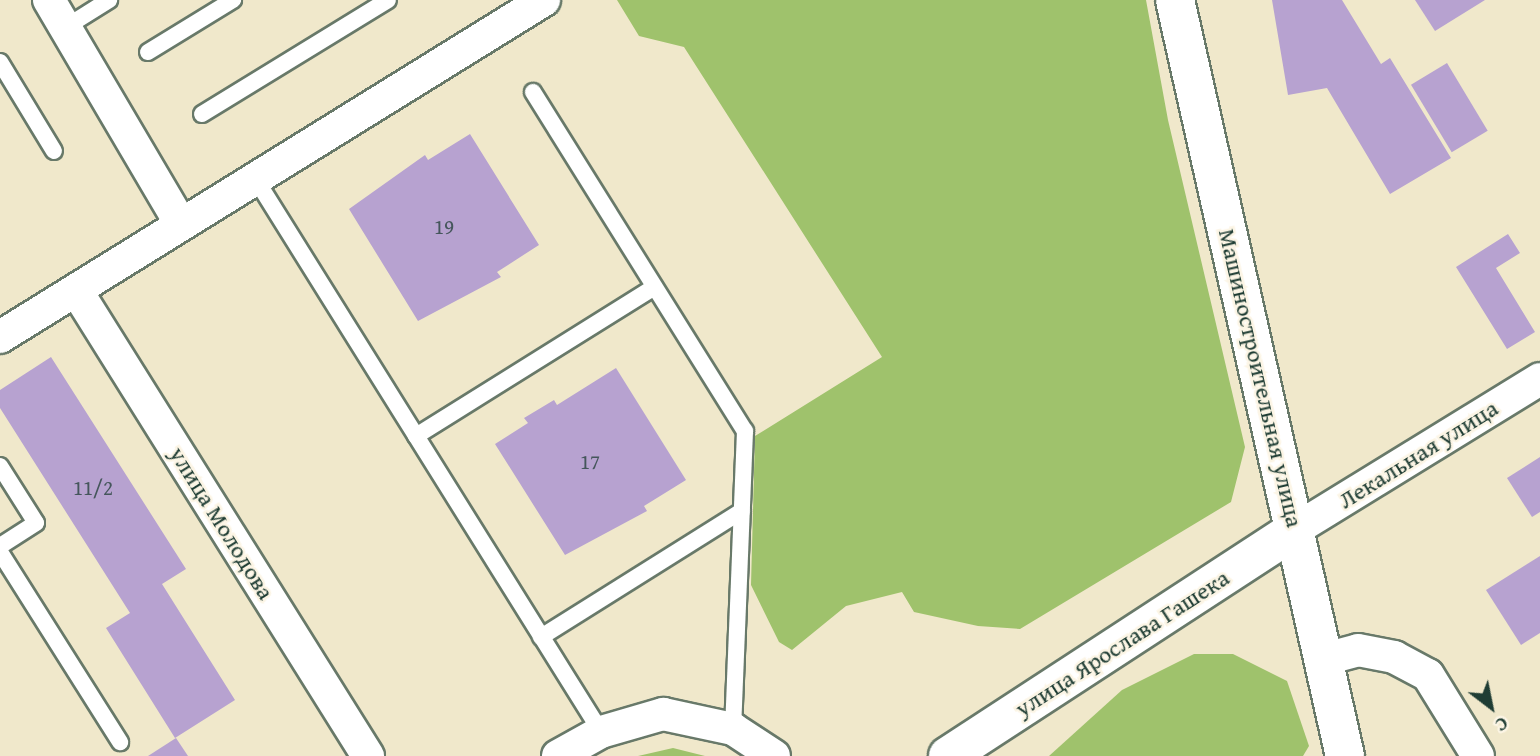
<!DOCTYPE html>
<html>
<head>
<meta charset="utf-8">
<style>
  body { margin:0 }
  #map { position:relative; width:1540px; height:756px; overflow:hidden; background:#f0e8cb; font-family:"Gentium Book Plus",serif }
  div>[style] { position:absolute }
  .green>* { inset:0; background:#9fc26c }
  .building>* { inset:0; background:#b7a2d0; transform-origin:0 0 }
  .roads { filter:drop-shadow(2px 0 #687969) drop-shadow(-2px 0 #687969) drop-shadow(0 2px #687969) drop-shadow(0 -2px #687969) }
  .service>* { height:16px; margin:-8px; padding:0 8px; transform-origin:8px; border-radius:8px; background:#fff }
  .minor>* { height:32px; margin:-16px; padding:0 16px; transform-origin:16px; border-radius:16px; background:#fff }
  .secondary>* { height:38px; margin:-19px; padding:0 19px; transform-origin:19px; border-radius:19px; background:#fff }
  .primary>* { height:38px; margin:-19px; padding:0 19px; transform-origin:19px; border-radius:19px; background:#fff }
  span { translate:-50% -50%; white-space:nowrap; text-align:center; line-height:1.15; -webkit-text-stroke:5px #fcf5e5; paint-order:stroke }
  .number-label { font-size:21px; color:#45565b }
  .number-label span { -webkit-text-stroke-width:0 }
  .street-label { font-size:24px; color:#1f3d34 }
  .north { position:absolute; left:1456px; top:672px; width:70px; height:70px; -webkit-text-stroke:5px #fcf5e5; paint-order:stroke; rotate:148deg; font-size:19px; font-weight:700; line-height:28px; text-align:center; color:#1f3d34 }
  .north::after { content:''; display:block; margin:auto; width:24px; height:32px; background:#1f3d34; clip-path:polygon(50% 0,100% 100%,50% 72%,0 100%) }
</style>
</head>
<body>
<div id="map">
  <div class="green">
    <div style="clip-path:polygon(617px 0,1146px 0,1168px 120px,1245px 447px,1231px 502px,1020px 629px,978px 626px,914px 612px,902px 592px,846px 606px,792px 650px,779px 642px,751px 585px,755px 436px,882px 357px,684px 47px,639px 36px)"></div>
    <div style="clip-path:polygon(1194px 654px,1233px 654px,1287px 681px,1309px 746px,1303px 756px,1049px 756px,1122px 690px)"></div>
    <div style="clip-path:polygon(673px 748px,705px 756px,638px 756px)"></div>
  </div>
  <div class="building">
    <div style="clip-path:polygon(1272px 0,1342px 0,1381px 64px,1390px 58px,1451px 158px,1390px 194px,1327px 88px,1288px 95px)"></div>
    <div style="clip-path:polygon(1415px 0,1485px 0,1435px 31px)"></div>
    <div style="left:1447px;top:63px;width:79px;height:42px;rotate:59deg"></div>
    <div style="clip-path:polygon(470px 134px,539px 245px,497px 272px,501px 277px,418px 321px,349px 209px,425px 155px,428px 160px)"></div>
    <div style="clip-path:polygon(1508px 234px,1520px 253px,1496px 268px,1535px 332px,1507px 349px,1456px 267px)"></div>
    <div style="clip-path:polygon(51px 357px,186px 569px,162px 584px,235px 700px,175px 738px,106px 628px,130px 613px,0 408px,0 390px)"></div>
    <div style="clip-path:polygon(616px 368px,686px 480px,644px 506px,647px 511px,565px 555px,495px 444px,528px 423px,524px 418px,554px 400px,557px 405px)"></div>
    <div style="clip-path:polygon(1540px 457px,1540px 512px,1532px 517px,1507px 478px)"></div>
    <div style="clip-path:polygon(1540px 556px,1540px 633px,1521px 645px,1486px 590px)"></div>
    <div style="clip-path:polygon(176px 738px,188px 756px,148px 756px)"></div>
  </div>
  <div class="roads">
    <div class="service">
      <div style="left:66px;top:27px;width:51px;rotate:-32.1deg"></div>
      <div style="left:148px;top:52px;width:100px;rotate:-31.5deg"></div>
      <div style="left:0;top:62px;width:104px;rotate:58.8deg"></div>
      <div style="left:533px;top:92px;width:400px;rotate:58deg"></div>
      <div style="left:745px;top:431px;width:298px;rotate:92.3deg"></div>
      <div style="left:202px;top:114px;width:218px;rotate:-31.5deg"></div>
      <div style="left:255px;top:178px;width:653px;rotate:58.01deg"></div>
      <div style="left:416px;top:436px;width:281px;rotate:-32deg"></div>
      <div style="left:0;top:466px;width:67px;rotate:57.7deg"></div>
      <div style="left:36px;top:523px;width:43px;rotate:147.4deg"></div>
      <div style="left:0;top:552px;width:225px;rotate:57.7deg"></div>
      <div style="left:541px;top:637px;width:237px;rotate:-32.1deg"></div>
    </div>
    <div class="minor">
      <div style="left:49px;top:0;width:260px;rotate:59.5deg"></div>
      <div style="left:76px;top:290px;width:550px;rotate:57.93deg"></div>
      <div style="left:0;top:337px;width:640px;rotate:-31.78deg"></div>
      <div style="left:1296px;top:529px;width:286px;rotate:-31.6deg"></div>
      <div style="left:1325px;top:659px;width:34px;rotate:-15deg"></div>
      <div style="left:1358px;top:650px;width:37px;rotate:11deg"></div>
      <div style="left:1394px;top:657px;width:38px;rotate:28deg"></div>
      <div style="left:1428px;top:675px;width:95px;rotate:58.3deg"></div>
      <div style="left:558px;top:756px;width:49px;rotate:-29.2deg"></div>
      <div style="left:601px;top:732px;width:65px;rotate:-16.2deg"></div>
      <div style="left:663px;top:714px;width:72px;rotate:12.1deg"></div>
      <div style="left:733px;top:729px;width:49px;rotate:33.4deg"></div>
    </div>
    <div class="secondary">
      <div style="left:948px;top:756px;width:415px;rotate:-33.1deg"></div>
    </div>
    <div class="primary">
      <div style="left:1175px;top:0;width:775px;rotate:77.33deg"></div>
    </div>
  </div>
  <div class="number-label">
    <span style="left:444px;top:227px">19</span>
    <span style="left:590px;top:462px">17</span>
    <span style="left:93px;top:488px">11/2</span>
  </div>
  <div class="street-label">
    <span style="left:1261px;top:378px;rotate:77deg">Машиностроительная улица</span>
    <span style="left:1418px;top:454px;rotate:-32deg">Лекальная улица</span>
    <span style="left:222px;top:523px;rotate:58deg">улица Молодова</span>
    <span style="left:1122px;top:643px;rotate:-33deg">улица Ярослава Гашека</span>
  </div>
  <div class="north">С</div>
</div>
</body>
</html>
